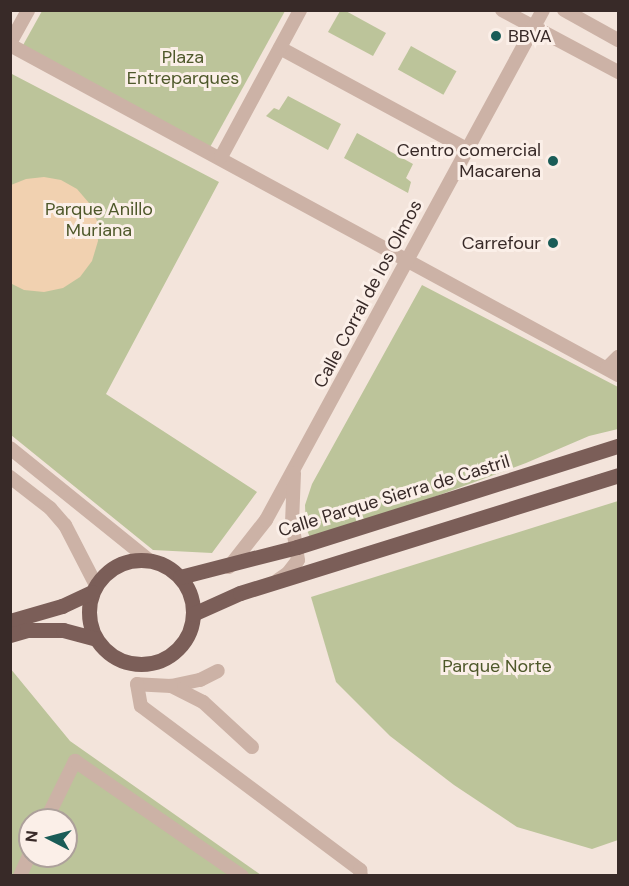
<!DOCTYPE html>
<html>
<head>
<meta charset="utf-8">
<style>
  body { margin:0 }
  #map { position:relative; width:629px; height:886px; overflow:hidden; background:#f3e4db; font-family:"DM Sans",sans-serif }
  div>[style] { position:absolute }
  .green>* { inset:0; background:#bcc49a; transform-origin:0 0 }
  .sand>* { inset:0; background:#f1d1b0 }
  .minor>* { height:14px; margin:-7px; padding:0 7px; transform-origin:7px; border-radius:7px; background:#ccb2a6 }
  .major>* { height:15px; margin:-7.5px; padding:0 7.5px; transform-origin:7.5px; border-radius:7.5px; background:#7b5e58 }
  .major>.ring { margin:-7.5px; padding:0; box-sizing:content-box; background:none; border:15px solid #7b5e58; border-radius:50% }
  .dots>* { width:16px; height:16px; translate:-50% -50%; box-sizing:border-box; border:3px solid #fbefe8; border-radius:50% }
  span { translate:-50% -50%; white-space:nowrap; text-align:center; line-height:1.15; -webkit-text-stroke:6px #fbefe8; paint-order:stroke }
  .poi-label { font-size:18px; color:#382a28 }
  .left { translate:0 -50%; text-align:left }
  .right { translate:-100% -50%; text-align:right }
  .park-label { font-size:18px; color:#4e582a }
  .street-label { font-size:18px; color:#382a28 }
  .frame { position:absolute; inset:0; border:12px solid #382a28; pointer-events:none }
  .north { position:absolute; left:18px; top:808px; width:60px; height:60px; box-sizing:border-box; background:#fbefe8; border:2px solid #ada09b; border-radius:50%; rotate:276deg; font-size:16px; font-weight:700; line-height:24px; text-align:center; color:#382a28 }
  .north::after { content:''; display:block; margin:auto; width:21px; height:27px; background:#1a5c57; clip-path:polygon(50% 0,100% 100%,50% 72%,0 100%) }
</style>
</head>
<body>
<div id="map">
  <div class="green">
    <div style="clip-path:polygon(344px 10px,386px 33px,373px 56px,328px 32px,340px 11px)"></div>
    <div style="clip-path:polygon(42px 11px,285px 11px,209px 149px,22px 47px)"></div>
    <div style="left:411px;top:46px;width:52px;height:27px;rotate:29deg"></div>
    <div style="clip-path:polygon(10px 73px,219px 182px,106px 394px,257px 492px,212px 553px,153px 550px,11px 435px)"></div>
    <div style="clip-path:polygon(288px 96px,341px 124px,328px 150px,266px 116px,274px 108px,279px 110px)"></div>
    <div style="clip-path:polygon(357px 133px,413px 164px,406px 178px,411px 182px,408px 193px,344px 158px)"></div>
    <div style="clip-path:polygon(422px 285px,618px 387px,618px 429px,589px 436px,526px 463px,312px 542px,306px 528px,305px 505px,312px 484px)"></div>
    <div style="clip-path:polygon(618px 501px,618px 840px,592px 849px,517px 827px,454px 785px,390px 736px,336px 682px,311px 597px)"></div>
    <div style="clip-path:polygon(evenodd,10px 668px,70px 741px,261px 875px,11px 875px,10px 668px,30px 820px,66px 820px,66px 856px,30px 856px,30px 820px)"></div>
  </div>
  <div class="sand">
    <div style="clip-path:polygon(44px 177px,61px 180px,77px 189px,89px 203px,97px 221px,98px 241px,92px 261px,80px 277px,63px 288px,44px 292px,24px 290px,10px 283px,11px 185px,26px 179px)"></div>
  </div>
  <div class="minor">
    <div style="left:502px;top:10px;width:132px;rotate:28.1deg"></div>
    <div style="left:564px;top:10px;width:62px;rotate:29.1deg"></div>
    <div style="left:10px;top:43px;width:38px;rotate:-61deg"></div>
    <div style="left:10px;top:45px;width:692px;rotate:28.49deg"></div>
    <div style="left:280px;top:48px;width:213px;rotate:28.4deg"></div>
    <div style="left:221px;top:157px;width:167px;rotate:-61.7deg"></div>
    <div style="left:607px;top:368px;width:16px;rotate:-45deg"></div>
    <div style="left:10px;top:448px;width:179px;rotate:38.9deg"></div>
    <div style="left:10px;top:477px;width:51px;rotate:37.8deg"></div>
    <div style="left:50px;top:508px;width:23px;rotate:49deg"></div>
    <div style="left:65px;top:525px;width:68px;rotate:62.7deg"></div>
    <div style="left:229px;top:567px;width:60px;rotate:-51.8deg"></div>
    <div style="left:266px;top:520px;width:580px;rotate:-61.49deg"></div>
    <div style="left:278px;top:580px;width:12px;rotate:-35deg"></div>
    <div style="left:288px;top:573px;width:16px;rotate:-52deg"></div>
    <div style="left:298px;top:560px;width:37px;rotate:-99deg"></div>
    <div style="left:292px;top:523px;width:50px;rotate:-87.7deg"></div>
    <div style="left:171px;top:686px;width:30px;rotate:-12deg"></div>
    <div style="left:200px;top:680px;width:20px;rotate:-27deg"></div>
    <div style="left:252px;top:747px;width:67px;rotate:-137.4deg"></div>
    <div style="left:203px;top:702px;width:36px;rotate:-153deg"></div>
    <div style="left:171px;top:686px;width:34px;rotate:-177deg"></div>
    <div style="left:137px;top:684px;width:22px;rotate:80deg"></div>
    <div style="left:141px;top:706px;width:274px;rotate:36.8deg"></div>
    <div style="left:360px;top:870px;width:6px;rotate:81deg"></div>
    <div style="left:46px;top:820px;width:66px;rotate:-63.8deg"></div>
    <div style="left:75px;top:761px;width:203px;rotate:34.6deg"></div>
    <div style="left:20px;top:876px;width:24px;rotate:-66deg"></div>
  </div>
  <div class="major">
    <div class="ring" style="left:89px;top:560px;width:89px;height:89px"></div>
    <div style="left:180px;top:577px;width:121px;rotate:-14.4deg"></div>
    <div style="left:297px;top:547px;width:337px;rotate:-17.5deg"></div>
    <div style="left:193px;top:614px;width:51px;rotate:-24.1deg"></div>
    <div style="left:240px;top:593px;width:396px;rotate:-17.3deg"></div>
    <div style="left:10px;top:621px;width:54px;rotate:-16.1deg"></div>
    <div style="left:62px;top:606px;width:33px;rotate:-25deg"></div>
    <div style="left:10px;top:635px;width:18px;rotate:-16deg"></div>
    <div style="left:27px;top:630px;width:36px"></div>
    <div style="left:63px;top:630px;width:34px;rotate:15deg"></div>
  </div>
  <div class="dots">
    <div style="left:496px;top:36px;background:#1a5c57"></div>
    <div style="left:553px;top:161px;background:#1a5c57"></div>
    <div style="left:553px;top:243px;background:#1a5c57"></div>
  </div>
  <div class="poi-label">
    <span class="left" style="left:508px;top:36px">BBVA</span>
    <span class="right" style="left:541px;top:161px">Centro comercial<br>Macarena</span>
    <span class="right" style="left:541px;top:243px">Carrefour</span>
  </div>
  <div class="park-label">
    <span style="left:183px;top:68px">Plaza<br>Entreparques</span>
    <span style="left:99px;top:220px">Parque Anillo<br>Muriana</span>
    <span style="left:497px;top:666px">Parque Norte</span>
  </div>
  <div class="street-label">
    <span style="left:368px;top:294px;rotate:-62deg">Calle Corral de los Olmos</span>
    <span style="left:394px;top:496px;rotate:-17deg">Calle Parque Sierra de Castril</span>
  </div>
  <div class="frame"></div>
  <div class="north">N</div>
</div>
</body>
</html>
